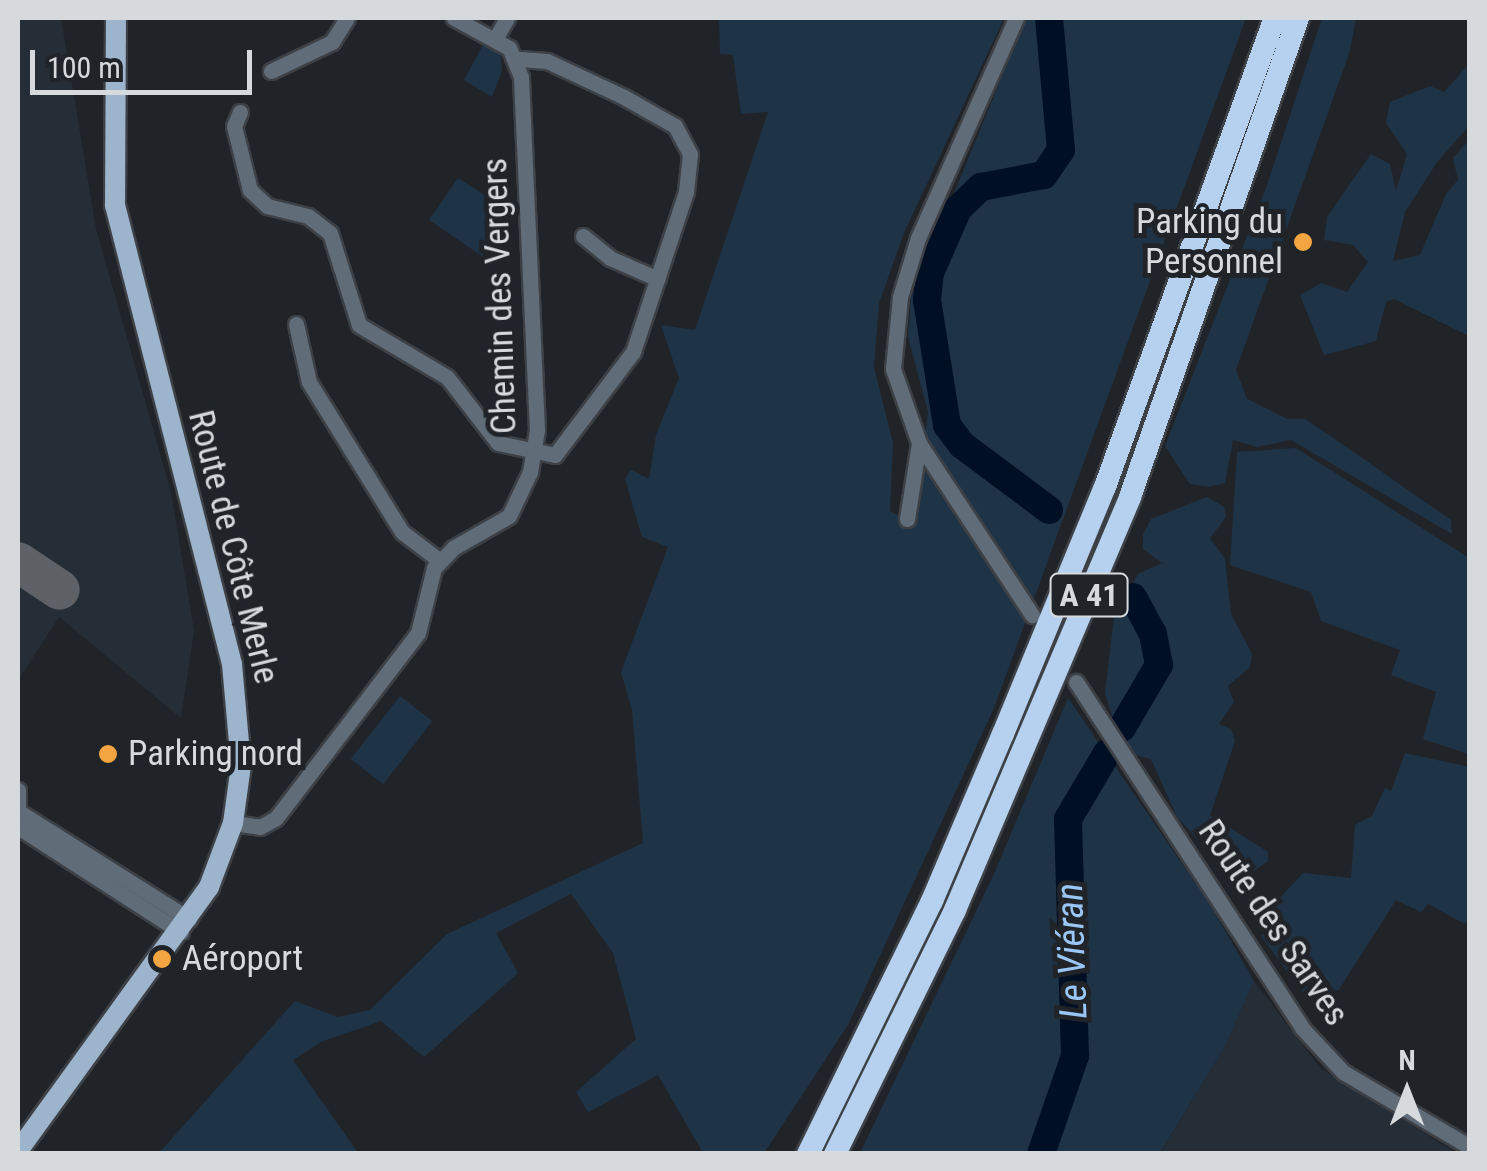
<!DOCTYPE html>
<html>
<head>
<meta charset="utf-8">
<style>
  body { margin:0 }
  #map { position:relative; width:1487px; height:1171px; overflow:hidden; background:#202429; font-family:"Roboto Condensed",sans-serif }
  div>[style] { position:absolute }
  .built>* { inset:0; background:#252e37 }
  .green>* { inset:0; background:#1f3347; transform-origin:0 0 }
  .river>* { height:28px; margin:-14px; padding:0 14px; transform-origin:14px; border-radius:14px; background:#000f24 }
  .taxiway>* { height:40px; margin:-20px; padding:0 20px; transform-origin:20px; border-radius:20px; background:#5e6266 }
  .roads { filter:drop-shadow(2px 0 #3d4146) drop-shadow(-2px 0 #3d4146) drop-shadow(0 2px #3d4146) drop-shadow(0 -2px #3d4146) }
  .minor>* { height:15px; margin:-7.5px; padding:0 7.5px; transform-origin:7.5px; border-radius:7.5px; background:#606c78 }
  .major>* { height:20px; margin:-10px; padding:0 10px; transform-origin:10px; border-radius:10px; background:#9db4cd }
  .highway>* { height:22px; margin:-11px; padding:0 11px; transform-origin:11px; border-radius:11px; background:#b5d1ef }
  .dots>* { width:28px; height:28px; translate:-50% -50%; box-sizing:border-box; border:5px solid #202429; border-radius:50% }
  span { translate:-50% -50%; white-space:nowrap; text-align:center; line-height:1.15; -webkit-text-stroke:10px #202429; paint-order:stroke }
  .shield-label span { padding:2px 8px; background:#202429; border:2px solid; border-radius:8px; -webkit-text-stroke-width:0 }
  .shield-label { font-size:32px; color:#d7dadd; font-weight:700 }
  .poi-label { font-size:35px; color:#d7dadd }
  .right { translate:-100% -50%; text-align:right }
  .left { translate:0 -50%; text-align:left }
  .street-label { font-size:35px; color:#d7dadd }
  .water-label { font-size:38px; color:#99c6f5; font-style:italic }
  .frame { position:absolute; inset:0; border:20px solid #d7dadd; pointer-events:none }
  .north { position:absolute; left:1357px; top:1041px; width:100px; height:100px; -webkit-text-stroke:8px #202429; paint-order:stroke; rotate:0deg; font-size:28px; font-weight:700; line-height:40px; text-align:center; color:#d7dadd }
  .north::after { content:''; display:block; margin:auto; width:35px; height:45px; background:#d7dadd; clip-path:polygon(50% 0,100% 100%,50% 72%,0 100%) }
  .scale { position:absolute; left:30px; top:50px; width:222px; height:45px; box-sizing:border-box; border:5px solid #d7dadd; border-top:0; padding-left:12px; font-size:30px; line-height:35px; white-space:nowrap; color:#d7dadd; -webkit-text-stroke:8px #202429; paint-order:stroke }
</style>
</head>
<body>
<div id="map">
  <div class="built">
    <div style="clip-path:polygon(18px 18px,61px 18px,96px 229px,171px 492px,194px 631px,181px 718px,59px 617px,18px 680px)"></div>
    <div style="clip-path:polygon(1254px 981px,1320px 1068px,1456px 1153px,1160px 1154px,1224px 1048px)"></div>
  </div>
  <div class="green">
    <div style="clip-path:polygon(719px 18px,1004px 18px,904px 233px,879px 303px,874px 367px,893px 443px,890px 511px,915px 525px,928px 412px,908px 336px,911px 298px,1026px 18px,1246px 18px,994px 708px,848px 1025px,764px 1153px,703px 1153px,658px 1075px,588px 1112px,576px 1092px,636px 1039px,613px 953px,571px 894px,496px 933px,518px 973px,424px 1057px,381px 1021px,321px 1042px,293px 1060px,358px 1153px,158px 1154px,295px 1001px,338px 1017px,370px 1010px,447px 934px,643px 843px,632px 710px,621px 672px,668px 547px,642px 537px,625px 479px,631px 470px,649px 479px,656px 435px,679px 378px,661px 325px,695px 330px,768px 112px,741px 114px,733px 55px,720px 54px)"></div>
    <div style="clip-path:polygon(1322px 18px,1356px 18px,1350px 51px,1236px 370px,1247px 399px,1287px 419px,1305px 419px,1332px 437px,1451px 520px,1452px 534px,1291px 440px,1257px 447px,1233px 440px,1225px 483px,1209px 487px,1190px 484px,1165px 446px,1267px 185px)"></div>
    <div style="clip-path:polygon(484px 43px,500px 53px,502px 71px,492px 97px,464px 80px)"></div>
    <div style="clip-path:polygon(1469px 64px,1469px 126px,1437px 162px,1405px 212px,1393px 261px,1420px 255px,1446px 194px,1458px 180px,1453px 158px,1469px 140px,1469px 336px,1394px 299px,1386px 302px,1376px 341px,1324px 355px,1300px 295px,1321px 283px,1347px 292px,1368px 262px,1353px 245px,1324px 240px,1327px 217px,1371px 154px,1390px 164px,1396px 191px,1407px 154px,1386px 123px,1390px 102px,1430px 86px,1444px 92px)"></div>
    <div style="clip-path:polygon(458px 178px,502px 206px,504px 242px,489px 243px,482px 256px,429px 220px)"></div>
    <div style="clip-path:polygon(1296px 448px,1469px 558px,1469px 754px,1423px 739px,1436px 692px,1391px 675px,1400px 650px,1321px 621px,1311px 592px,1230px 565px,1237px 452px)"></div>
    <div style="clip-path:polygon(1207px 497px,1224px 507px,1226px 517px,1210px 538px,1225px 559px,1231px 614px,1252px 654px,1250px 667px,1228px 686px,1234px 702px,1219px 724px,1231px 729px,1235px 741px,1210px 815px,1268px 852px,1268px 861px,1247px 876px,1219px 863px,1177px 817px,1151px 759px,1123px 752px,1105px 693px,1114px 617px,1138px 574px,1162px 563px,1143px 549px,1143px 535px,1151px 519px)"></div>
    <div style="left:400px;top:696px;width:41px;height:80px;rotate:38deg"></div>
    <div style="clip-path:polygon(1068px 698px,1209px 903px,1254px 981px,1224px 1048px,1160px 1153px,860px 1153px,994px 874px)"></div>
    <div style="clip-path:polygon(1405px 753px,1469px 767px,1469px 917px,1465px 924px,1428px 904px,1421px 912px,1396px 900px,1338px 991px,1323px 986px,1309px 1001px,1261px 936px,1276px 926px,1268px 911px,1303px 873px,1351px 878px,1355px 825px,1372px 816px,1385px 788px,1391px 791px)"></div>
  </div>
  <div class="river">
    <div style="left:1049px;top:510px;width:109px;rotate:-143.2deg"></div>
    <div style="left:962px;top:445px;width:25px;rotate:-127deg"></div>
    <div style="left:947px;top:425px;width:127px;rotate:-99.1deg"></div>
    <div style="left:927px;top:300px;width:27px;rotate:-84deg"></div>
    <div style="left:930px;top:273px;width:70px;rotate:-66.4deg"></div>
    <div style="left:958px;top:209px;width:32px;rotate:-44deg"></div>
    <div style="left:981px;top:187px;width:64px;rotate:-10.8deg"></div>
    <div style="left:1044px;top:175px;width:30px;rotate:-56deg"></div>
    <div style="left:1061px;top:150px;width:133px;rotate:-95.2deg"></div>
    <div style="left:1122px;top:728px;width:73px;rotate:-59.6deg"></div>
    <div style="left:1159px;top:665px;width:32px;rotate:-101deg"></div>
    <div style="left:1153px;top:634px;width:42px;rotate:-118.4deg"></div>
    <div style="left:1041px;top:1154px;width:104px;rotate:-70.9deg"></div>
    <div style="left:1075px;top:1056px;width:237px;rotate:-91.7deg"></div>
    <div style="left:1068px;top:819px;width:77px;rotate:-59.4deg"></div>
  </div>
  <div class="taxiway">
    <div style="left:18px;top:562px;width:50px;rotate:33.7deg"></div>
  </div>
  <div class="roads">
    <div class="minor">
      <div style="left:1016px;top:18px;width:241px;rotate:114deg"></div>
      <div style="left:918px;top:238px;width:62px;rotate:107deg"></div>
      <div style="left:900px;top:297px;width:72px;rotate:95.6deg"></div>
      <div style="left:893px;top:369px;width:78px;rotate:70.6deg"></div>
      <div style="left:919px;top:443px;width:206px;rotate:56.7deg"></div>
      <div style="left:495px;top:39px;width:24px;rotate:-60deg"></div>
      <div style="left:271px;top:71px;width:68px;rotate:-25.4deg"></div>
      <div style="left:332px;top:42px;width:28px;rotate:-58deg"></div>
      <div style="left:240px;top:112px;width:15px;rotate:113deg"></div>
      <div style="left:234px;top:126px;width:66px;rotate:76deg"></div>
      <div style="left:250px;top:190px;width:23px;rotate:43deg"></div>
      <div style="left:267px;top:206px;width:42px;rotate:13.7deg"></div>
      <div style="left:308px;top:216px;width:28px;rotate:38deg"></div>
      <div style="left:330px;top:233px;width:96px;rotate:72.5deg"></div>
      <div style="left:359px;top:325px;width:102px;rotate:30.6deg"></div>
      <div style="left:447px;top:377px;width:83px;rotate:52.3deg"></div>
      <div style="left:498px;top:443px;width:58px;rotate:11.9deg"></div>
      <div style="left:555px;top:455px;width:129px;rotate:-52.9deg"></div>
      <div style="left:633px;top:352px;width:169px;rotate:-71.7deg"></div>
      <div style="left:686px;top:192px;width:38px;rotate:-84deg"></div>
      <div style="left:690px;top:154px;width:32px;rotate:-118deg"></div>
      <div style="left:675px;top:126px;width:59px;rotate:-150.4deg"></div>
      <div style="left:624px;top:97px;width:85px;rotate:-154.9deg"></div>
      <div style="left:547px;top:61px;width:31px;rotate:-176deg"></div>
      <div style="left:583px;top:236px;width:35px;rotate:39deg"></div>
      <div style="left:610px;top:258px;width:52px;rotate:23.6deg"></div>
      <div style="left:296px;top:324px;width:59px;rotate:77.4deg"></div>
      <div style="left:309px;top:382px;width:176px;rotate:58.2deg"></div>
      <div style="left:402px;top:532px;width:48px;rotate:37.3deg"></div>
      <div style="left:907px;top:519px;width:77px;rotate:-81deg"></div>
      <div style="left:1076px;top:682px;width:413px;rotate:56.8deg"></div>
      <div style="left:1302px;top:1028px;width:60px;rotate:47deg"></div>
      <div style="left:1343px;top:1072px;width:147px;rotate:30.6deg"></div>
      <div style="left:18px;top:790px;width:30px;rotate:90deg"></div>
      <div style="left:21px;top:813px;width:199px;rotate:32.2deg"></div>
      <div style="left:233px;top:823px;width:27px;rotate:8deg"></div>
      <div style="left:260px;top:827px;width:18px;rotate:-29deg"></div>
      <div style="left:276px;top:818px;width:233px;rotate:-52.5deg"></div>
      <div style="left:418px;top:633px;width:67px;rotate:-76.2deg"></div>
      <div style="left:434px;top:568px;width:28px;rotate:-46deg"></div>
      <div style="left:453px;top:548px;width:64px;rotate:-29.7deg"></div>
      <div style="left:509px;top:516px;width:49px;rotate:-64.5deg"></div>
      <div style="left:530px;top:472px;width:43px;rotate:-80.5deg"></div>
      <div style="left:537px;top:430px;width:353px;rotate:-92.6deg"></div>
      <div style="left:521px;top:77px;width:31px;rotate:-112deg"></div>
      <div style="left:509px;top:48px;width:63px;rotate:-151.4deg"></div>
      <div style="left:18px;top:827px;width:194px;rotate:32.8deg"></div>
    </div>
    <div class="major">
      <div style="left:18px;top:1151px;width:326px;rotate:-54.1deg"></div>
      <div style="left:209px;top:887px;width:68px;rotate:-69.4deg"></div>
      <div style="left:233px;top:823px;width:59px;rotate:-82.1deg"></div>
      <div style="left:241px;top:765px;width:101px;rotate:-95.1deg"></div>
      <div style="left:232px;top:664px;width:473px;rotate:-104.3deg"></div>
      <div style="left:115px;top:206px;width:188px;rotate:-89.7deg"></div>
    </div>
    <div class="highway">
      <div style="left:808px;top:1154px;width:282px;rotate:-63.9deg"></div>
      <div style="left:932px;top:901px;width:181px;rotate:-67deg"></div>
      <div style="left:1003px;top:734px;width:267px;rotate:-67.6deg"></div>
      <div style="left:1105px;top:487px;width:499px;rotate:-70.1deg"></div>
      <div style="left:835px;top:1154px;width:272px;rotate:-63.8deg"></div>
      <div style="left:955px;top:910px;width:449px;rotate:-67deg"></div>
      <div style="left:1130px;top:497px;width:508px;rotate:-70.67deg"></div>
    </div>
  </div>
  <div class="dots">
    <div style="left:1303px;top:242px;background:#f2a541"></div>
    <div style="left:108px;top:754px;background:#f2a541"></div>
    <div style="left:162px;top:959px;background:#f2a541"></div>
  </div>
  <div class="shield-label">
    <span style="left:1089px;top:595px">A 41</span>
  </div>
  <div class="poi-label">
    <span class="right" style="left:1283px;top:242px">Parking du<br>Personnel</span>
    <span class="left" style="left:128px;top:754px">Parking nord</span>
    <span class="left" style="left:182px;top:959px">Aéroport</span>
  </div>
  <div class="street-label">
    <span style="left:500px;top:296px;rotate:-92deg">Chemin des Vergers</span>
    <span style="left:233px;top:547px;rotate:76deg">Route de Côte Merle</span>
    <span style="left:1273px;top:923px;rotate:56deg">Route des Sarves</span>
  </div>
  <div class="water-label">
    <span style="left:1072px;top:951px;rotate:-92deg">Le Viéran</span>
  </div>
  <div class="frame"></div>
  <div class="north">N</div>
  <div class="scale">100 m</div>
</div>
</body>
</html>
